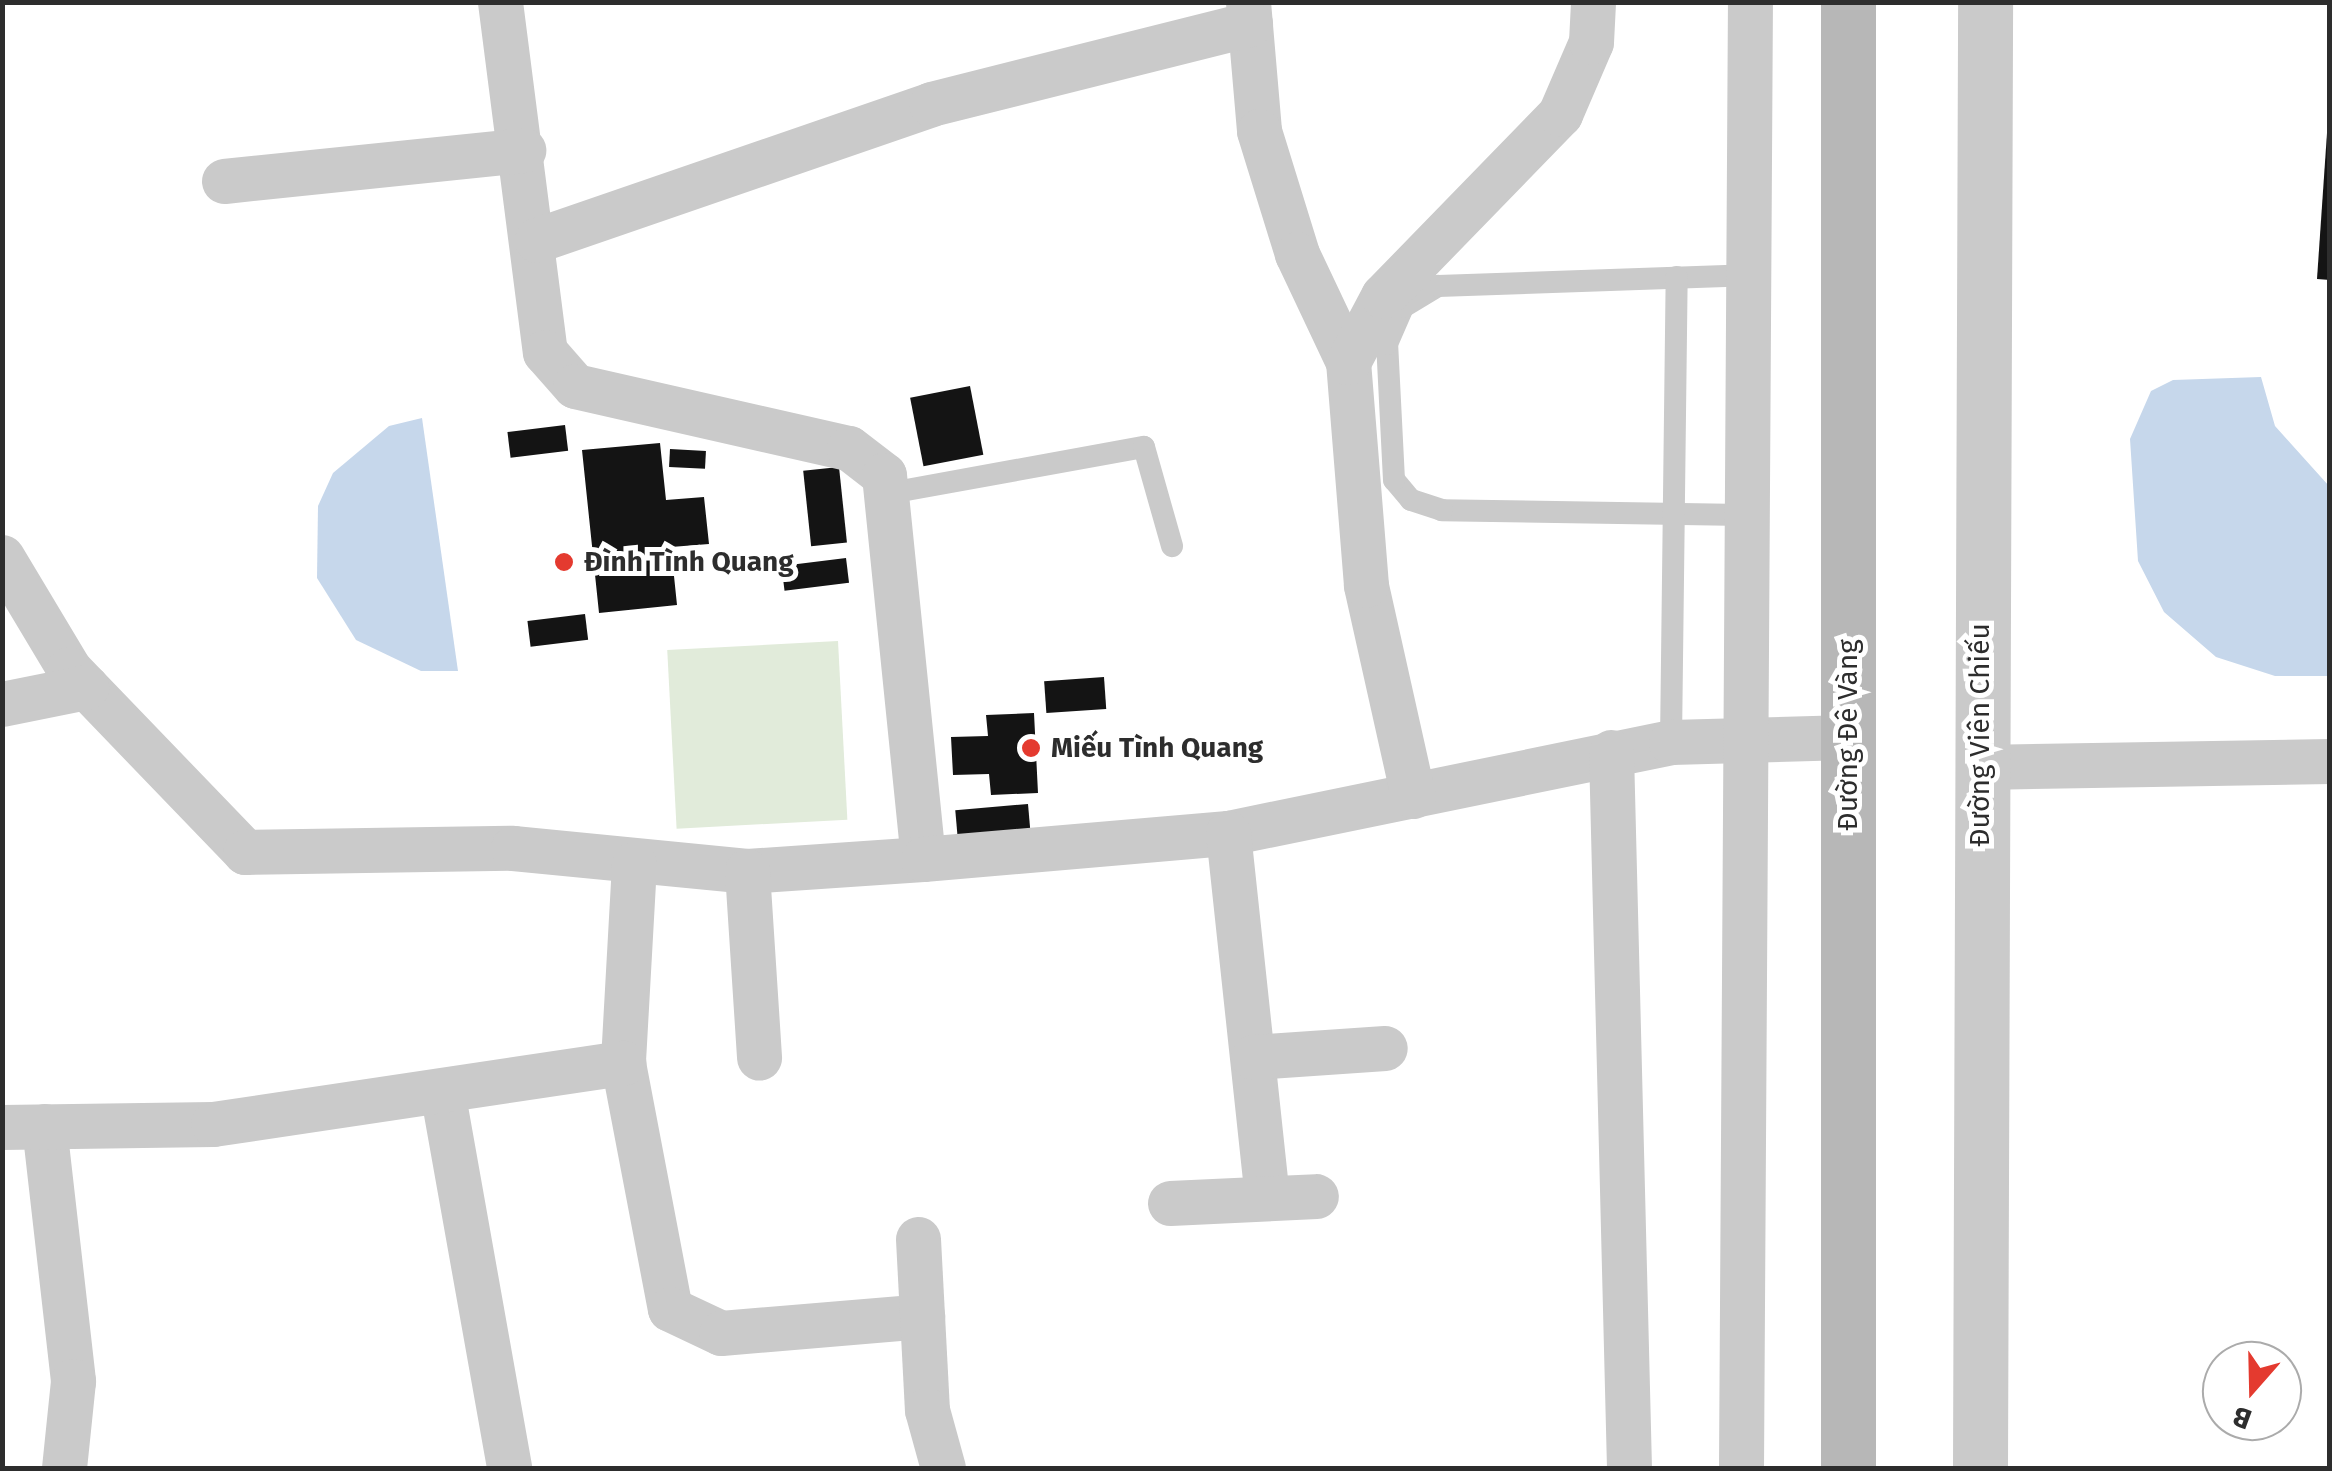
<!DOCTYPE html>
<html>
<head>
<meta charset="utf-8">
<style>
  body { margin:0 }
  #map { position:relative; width:2332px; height:1471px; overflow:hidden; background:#fff; font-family:"Fira Sans",sans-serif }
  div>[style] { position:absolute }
  .green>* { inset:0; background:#e1ebda; transform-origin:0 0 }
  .water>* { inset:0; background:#c6d7eb }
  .building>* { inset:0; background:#141414; transform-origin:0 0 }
  .service>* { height:22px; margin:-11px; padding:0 11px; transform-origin:11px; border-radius:11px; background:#cacaca }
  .minor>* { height:45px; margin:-22.5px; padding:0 22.5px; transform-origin:22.5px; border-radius:22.5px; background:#cacaca }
  .tertiary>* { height:55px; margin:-27.5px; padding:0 27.5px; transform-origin:27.5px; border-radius:27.5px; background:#cacaca }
  .secondary>* { height:55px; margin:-27.5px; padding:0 27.5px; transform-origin:27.5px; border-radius:27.5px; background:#b7b7b7 }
  .dots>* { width:28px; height:28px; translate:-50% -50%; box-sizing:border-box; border:5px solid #fff; border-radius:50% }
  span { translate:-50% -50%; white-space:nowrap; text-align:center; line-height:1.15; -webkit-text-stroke:10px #fff; paint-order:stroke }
  .poi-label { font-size:28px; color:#2d2d2d; font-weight:700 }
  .left { translate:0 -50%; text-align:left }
  .street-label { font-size:28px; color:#2d2d2d }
  .frame { position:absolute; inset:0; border:5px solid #2d2d2d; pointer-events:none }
  .north { position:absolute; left:2202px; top:1341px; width:100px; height:100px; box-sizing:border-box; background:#fff; border:2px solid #ababab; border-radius:50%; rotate:200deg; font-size:28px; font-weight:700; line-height:40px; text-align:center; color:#2d2d2d }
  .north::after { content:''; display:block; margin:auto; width:35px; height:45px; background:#e43a2f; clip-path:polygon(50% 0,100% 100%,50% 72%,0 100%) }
</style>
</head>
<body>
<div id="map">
  <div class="green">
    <div style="left:838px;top:641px;width:179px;height:171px;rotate:87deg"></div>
  </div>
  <div class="water">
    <div style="clip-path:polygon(2261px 377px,2275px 426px,2329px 486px,2329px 676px,2275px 676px,2216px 657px,2164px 612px,2138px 561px,2130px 439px,2151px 391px,2173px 380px)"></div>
    <div style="clip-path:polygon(422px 418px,458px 671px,421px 671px,356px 640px,317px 578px,318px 506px,333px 473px,389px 426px)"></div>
  </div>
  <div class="building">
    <div style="clip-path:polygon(2327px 133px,2330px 133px,2330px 280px,2317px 279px)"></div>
    <div style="left:970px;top:386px;width:70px;height:61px;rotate:79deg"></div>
    <div style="left:565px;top:425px;width:26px;height:58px;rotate:83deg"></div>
    <div style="clip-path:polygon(660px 443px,666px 500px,704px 497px,709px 544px,671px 547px,677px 605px,599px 613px,582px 450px)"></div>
    <div style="left:670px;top:449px;width:36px;height:18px;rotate:3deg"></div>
    <div style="left:839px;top:467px;width:76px;height:36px;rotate:84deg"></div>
    <div style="left:846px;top:558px;width:25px;height:65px;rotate:83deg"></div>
    <div style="left:585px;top:614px;width:26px;height:58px;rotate:83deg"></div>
    <div style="left:1104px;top:677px;width:32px;height:60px;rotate:86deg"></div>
    <div style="clip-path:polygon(1034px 713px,1038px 793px,991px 795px,989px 774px,953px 775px,951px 737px,988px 736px,986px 715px)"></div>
    <div style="left:1028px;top:804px;width:25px;height:73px;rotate:85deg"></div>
  </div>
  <div class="service">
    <div style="left:890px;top:493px;width:258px;rotate:-10.3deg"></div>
    <div style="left:1144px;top:447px;width:103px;rotate:74.2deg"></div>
    <div style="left:1744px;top:515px;width:302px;rotate:-179.1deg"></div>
    <div style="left:1442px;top:510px;width:33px;rotate:-162deg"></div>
    <div style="left:1411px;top:500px;width:26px;rotate:-130deg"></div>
    <div style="left:1394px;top:480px;width:136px;rotate:-92.9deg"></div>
    <div style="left:1387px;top:344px;width:40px;rotate:-66.6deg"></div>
    <div style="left:1403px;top:307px;width:41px;rotate:-31deg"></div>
    <div style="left:1438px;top:286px;width:309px;rotate:-2deg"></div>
    <div style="left:1671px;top:742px;width:465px;rotate:-89.3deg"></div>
  </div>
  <div class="minor">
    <div style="left:500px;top:2px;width:353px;rotate:82.7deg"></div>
    <div style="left:545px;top:352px;width:45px;rotate:48.6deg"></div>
    <div style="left:575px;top:386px;width:281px;rotate:12.8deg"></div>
    <div style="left:849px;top:448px;width:44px;rotate:37.6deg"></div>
    <div style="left:884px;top:475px;width:386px;rotate:84.2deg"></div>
    <div style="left:1248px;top:2px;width:129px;rotate:85.1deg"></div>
    <div style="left:1259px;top:131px;width:129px;rotate:72.8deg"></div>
    <div style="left:1297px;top:254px;width:119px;rotate:64.7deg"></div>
    <div style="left:224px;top:181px;width:301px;rotate:-5.9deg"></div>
    <div style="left:537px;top:240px;width:417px;rotate:-19deg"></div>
    <div style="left:931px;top:104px;width:329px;rotate:-14.1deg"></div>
    <div style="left:2px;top:557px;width:131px;rotate:59.1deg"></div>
    <div style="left:69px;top:669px;width:254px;rotate:46.1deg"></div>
    <div style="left:245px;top:852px;width:268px;rotate:-0.9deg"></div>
    <div style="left:513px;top:848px;width:235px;rotate:5.6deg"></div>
    <div style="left:747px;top:871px;width:176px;rotate:-3.9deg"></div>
    <div style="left:923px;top:859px;width:306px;rotate:-4.9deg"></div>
    <div style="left:1228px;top:833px;width:452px;rotate:-11.6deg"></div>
    <div style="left:1671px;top:742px;width:177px;rotate:-1.6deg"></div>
    <div style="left:2px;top:704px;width:86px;rotate:-11.4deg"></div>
    <div style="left:1611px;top:752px;width:716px;rotate:88.56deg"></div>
    <div style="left:1980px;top:767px;width:350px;rotate:-1deg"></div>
    <div style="left:1413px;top:796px;width:216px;rotate:-102.6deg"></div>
    <div style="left:1366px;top:585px;width:224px;rotate:-94.6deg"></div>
    <div style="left:1348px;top:362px;width:75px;rotate:-62.1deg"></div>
    <div style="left:1383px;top:296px;width:254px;rotate:-45.8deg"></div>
    <div style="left:1560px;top:114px;width:78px;rotate:-66.7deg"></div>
    <div style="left:1591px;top:42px;width:40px;rotate:-87.1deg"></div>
    <div style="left:1228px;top:833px;width:367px;rotate:83.9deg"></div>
    <div style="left:634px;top:864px;width:199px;rotate:93.2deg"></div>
    <div style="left:623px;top:1063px;width:250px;rotate:79.2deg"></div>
    <div style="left:670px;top:1309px;width:56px;rotate:25.2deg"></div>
    <div style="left:721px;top:1333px;width:202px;rotate:-4.8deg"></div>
    <div style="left:747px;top:871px;width:187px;rotate:86.3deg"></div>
    <div style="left:1253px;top:1057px;width:132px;rotate:-3.9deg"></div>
    <div style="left:443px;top:1096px;width:378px;rotate:79.9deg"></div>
    <div style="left:44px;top:1126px;width:257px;rotate:83.5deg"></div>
    <div style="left:73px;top:1381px;width:87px;rotate:95.9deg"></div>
    <div style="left:2px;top:1127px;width:211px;rotate:-0.8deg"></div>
    <div style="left:213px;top:1124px;width:415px;rotate:-8.5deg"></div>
    <div style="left:1170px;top:1203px;width:146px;rotate:-2.7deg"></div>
    <div style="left:918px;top:1239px;width:171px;rotate:87deg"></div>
    <div style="left:927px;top:1410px;width:60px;rotate:74.6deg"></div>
    <div style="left:1741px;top:1468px;width:1466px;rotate:-89.65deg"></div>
  </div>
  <div class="tertiary">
    <div style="left:1980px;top:1468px;width:1466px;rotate:-89.8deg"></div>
  </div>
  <div class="secondary">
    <div style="left:1848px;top:1468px;width:1466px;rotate:-90deg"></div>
  </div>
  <div class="dots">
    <div style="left:564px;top:562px;background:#e43a2f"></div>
    <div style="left:1031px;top:748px;background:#e43a2f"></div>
  </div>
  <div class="poi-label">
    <span class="left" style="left:584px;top:562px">Đình Tình Quang</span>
    <span class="left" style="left:1051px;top:748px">Miếu Tình Quang</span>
  </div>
  <div class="street-label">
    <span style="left:1848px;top:735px;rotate:-90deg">Đường Đê Vàng</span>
    <span style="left:1980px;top:735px;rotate:-90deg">Đường Viên Chiếu</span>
  </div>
  <div class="frame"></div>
  <div class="north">B</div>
</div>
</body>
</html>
